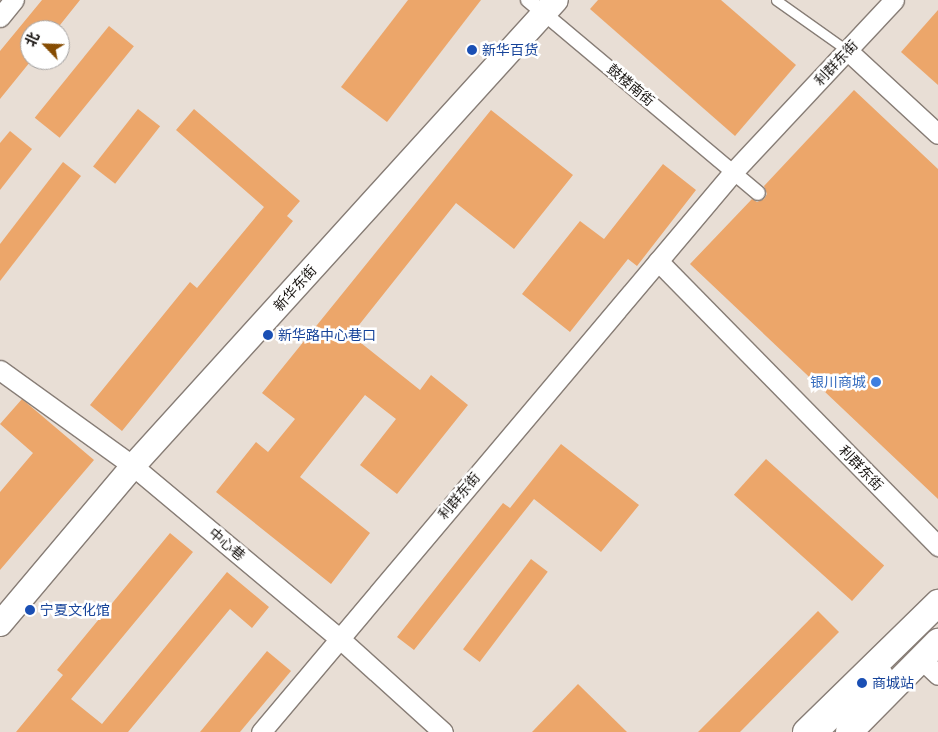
<!DOCTYPE html>
<html>
<head>
<meta charset="utf-8">
<style>
  body { margin:0 }
  #map { position:relative; width:938px; height:732px; overflow:hidden; background:#e8ded5; font-family:"Exo 2","Noto Sans SC",sans-serif }
  div>[style] { position:absolute }
  .building>* { inset:0; background:#eca66a; transform-origin:0 0 }
  .roads { filter:drop-shadow(1px 0 #877d76) drop-shadow(-1px 0 #877d76) drop-shadow(0 1px #877d76) drop-shadow(0 -1px #877d76) }
  .service>* { height:9px; margin:-4.5px; padding:0 4.5px; transform-origin:4.5px; border-radius:4.5px; background:#fff }
  .pedestrian>* { height:14px; margin:-7px; padding:0 7px; transform-origin:7px; border-radius:7px; background:#fff }
  .minor>* { height:19px; margin:-9.5px; padding:0 9.5px; transform-origin:9.5px; border-radius:9.5px; background:#fff }
  .tertiary>* { height:24px; margin:-12px; padding:0 12px; transform-origin:12px; border-radius:12px; background:#fff }
  .secondary>* { height:26px; margin:-13px; padding:0 13px; transform-origin:13px; border-radius:13px; background:#fff }
  .dots>* { width:14px; height:14px; translate:-50% -50%; box-sizing:border-box; border:2px solid #fff; border-radius:50% }
  span { translate:-50% -50%; white-space:nowrap; text-align:center; line-height:1.15; -webkit-text-stroke:5px #fff; paint-order:stroke }
  .transit-label { font-size:14px; color:#164399 }
  .left { translate:0 -50%; text-align:left }
  .street-label { font-size:14px; color:#181411 }
  .shop-label { font-size:14px; color:#366cbe }
  .right { translate:-100% -50%; text-align:right }
  .north { position:absolute; left:20px; top:20px; width:50px; height:50px; box-sizing:border-box; background:#fff; border:1px solid #a3a1a0; border-radius:50%; rotate:294deg; font-size:14px; font-weight:700; line-height:20px; text-align:center; color:#181411 }
  .north::after { content:''; display:block; margin:auto; width:18px; height:22px; background:#864c02; clip-path:polygon(50% 0,100% 100%,50% 72%,0 100%) }
</style>
</head>
<body>
<div id="map">
  <div class="building">
    <div style="clip-path:polygon(42px 0,80px 0,56px 30px,30px 30px,30px 62px,0 99px,0 51px)"></div>
    <div style="clip-path:polygon(408px 0,481px 0,387px 122px,341px 87px)"></div>
    <div style="clip-path:polygon(598px 0,721px 0,796px 65px,735px 136px,590px 9px)"></div>
    <div style="clip-path:polygon(938px 10px,938px 85px,901px 52px)"></div>
    <div style="left:109px;top:26px;width:32px;height:118px;rotate:39deg"></div>
    <div style="clip-path:polygon(854px 90px,938px 169px,938px 499px,690px 264px,752px 199px,757px 202px,764px 199px,767px 194px,764px 186px)"></div>
    <div style="left:138px;top:109px;width:28px;height:73px;rotate:38deg"></div>
    <div style="clip-path:polygon(194px 109px,300px 201px,287px 216px,293px 221px,122px 431px,90px 405px,190px 282px,197px 288px,264px 207px,176px 130px)"></div>
    <div style="clip-path:polygon(491px 110px,573px 175px,514px 249px,456px 203px,351px 335px,420px 390px,431px 375px,468px 405px,397px 494px,360px 465px,396px 419px,365px 395px,300px 477px,370px 533px,331px 584px,216px 492px,256px 442px,268px 452px,295px 419px,262px 393px)"></div>
    <div style="clip-path:polygon(10px 131px,32px 149px,0 190px,0 143px)"></div>
    <div style="clip-path:polygon(63px 162px,81px 176px,0 281px,0 244px)"></div>
    <div style="clip-path:polygon(663px 164px,696px 190px,637px 266px,628px 259px,570px 332px,522px 294px,580px 221px,604px 239px)"></div>
    <div style="clip-path:polygon(22px 399px,94px 460px,0 570px,0 492px,33px 453px,0 424px)"></div>
    <div style="clip-path:polygon(561px 444px,639px 505px,601px 552px,534px 499px,414px 650px,397px 637px,503px 503px,510px 508px)"></div>
    <div style="left:766px;top:459px;width:159px;height:48px;rotate:42deg"></div>
    <div style="clip-path:polygon(170px 533px,193px 552px,71px 699px,102px 724px,227px 572px,269px 607px,252px 628px,230px 609px,128px 732px,16px 732px,63px 675px,57px 670px)"></div>
    <div style="left:531px;top:559px;width:21px;height:113px;rotate:37deg"></div>
    <div style="clip-path:polygon(818px 611px,839px 632px,740px 732px,698px 732px)"></div>
    <div style="clip-path:polygon(267px 651px,291px 671px,240px 732px,200px 732px)"></div>
    <div style="clip-path:polygon(578px 684px,627px 732px,532px 732px)"></div>
  </div>
  <div class="roads">
    <div class="service">
      <div style="left:776px;top:0;width:88px;rotate:35.3deg"></div>
      <div style="left:825px;top:732px;width:87px;rotate:-44.5deg"></div>
    </div>
    <div class="pedestrian">
      <div style="left:528px;top:0;width:300px;rotate:40deg"></div>
    </div>
    <div class="minor">
      <div style="left:0;top:17px;width:22px;rotate:-51deg"></div>
      <div style="left:848px;top:51px;width:122px;rotate:42.7deg"></div>
      <div style="left:658px;top:261px;width:400px;rotate:45.5deg"></div>
      <div style="left:0;top:370px;width:164px;rotate:35.8deg"></div>
      <div style="left:133px;top:466px;width:268px;rotate:39.9deg"></div>
      <div style="left:339px;top:638px;width:140px;rotate:42.1deg"></div>
      <div style="left:921px;top:659px;width:23px;rotate:43deg"></div>
      <div style="left:261px;top:732px;width:734px;rotate:-49.86deg"></div>
      <div style="left:734px;top:171px;width:234px;rotate:-46.9deg"></div>
    </div>
    <div class="tertiary">
      <div style="left:0;top:624px;width:207px;rotate:-49.9deg"></div>
      <div style="left:133px;top:466px;width:629px;rotate:-47.77deg"></div>
    </div>
    <div class="secondary">
      <div style="left:806px;top:732px;width:185px;rotate:-44.3deg"></div>
      <div style="left:849px;top:732px;width:127px;rotate:-45.3deg"></div>
    </div>
  </div>
  <div class="dots">
    <div style="left:472px;top:50px;background:#1a4fb4"></div>
    <div style="left:268px;top:335px;background:#1a4fb4"></div>
    <div style="left:876px;top:382px;background:#3f7fe0"></div>
    <div style="left:30px;top:610px;background:#1a4fb4"></div>
    <div style="left:862px;top:683px;background:#1a4fb4"></div>
  </div>
  <div class="transit-label">
    <span class="left" style="left:482px;top:50px">新华百货</span>
    <span class="left" style="left:278px;top:335px">新华路中心巷口</span>
    <span class="left" style="left:40px;top:610px">宁夏文化馆</span>
    <span class="left" style="left:872px;top:683px">商城站</span>
  </div>
  <div class="street-label">
    <span style="left:836px;top:63px;rotate:-47deg">利群东街</span>
    <span style="left:631px;top:85px;rotate:40deg">鼓楼南街</span>
    <span style="left:295px;top:288px;rotate:-48deg">新华东街</span>
    <span style="left:861px;top:468px;rotate:46deg">利群东街</span>
    <span style="left:459px;top:496px;rotate:-50deg">利群东街</span>
    <span style="left:227px;top:544px;rotate:40deg">中心巷</span>
  </div>
  <div class="shop-label">
    <span class="right" style="left:866px;top:382px">银川商城</span>
  </div>
  <div class="north">北</div>
</div>
</body>
</html>
